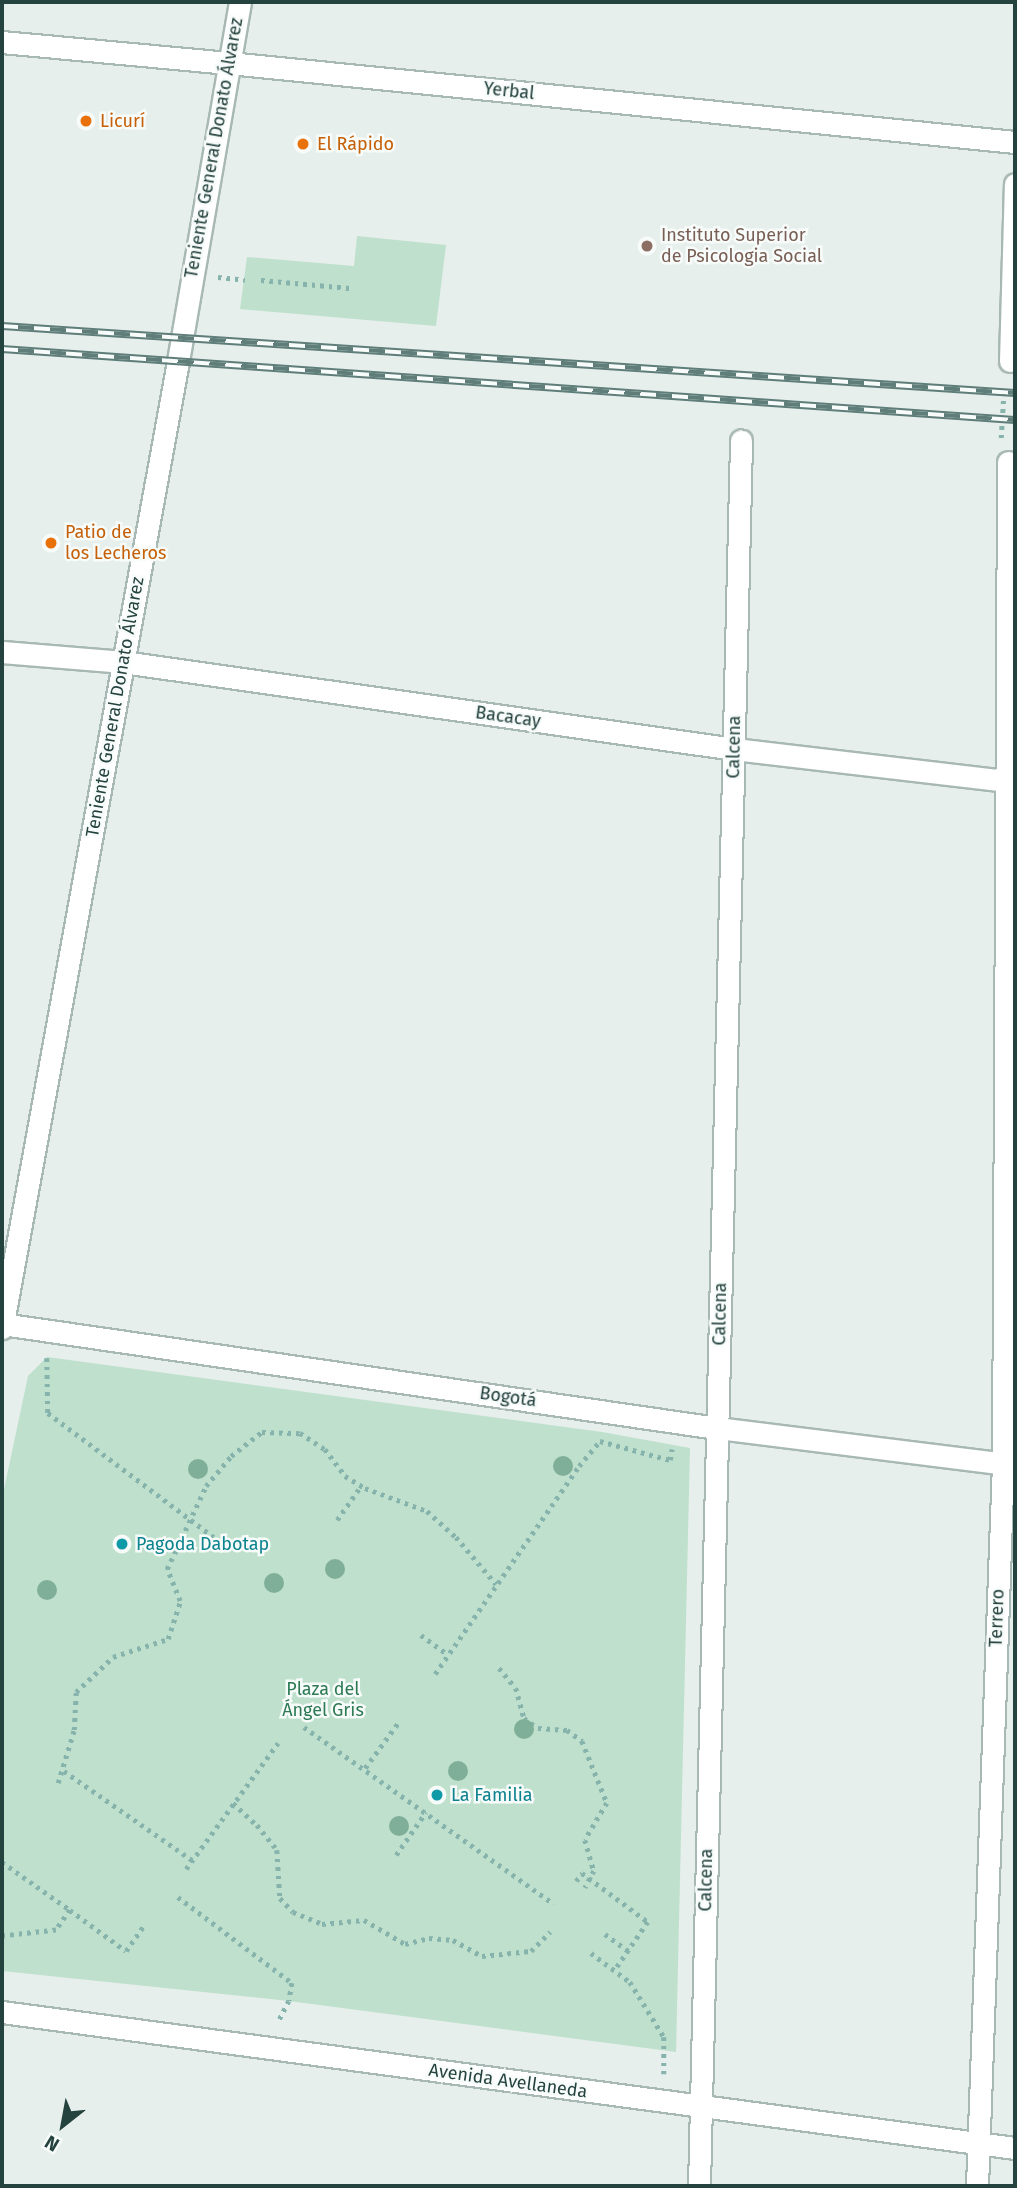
<!DOCTYPE html>
<html>
<head>
<meta charset="utf-8">
<style>
  body { margin:0 }
  #map { position:relative; width:1017px; height:2188px; overflow:hidden; background:#e6efec; font-family:"Fira Sans",sans-serif }
  div>[style] { position:absolute }
  .green>* { inset:0; background:#bfe0cc }
  .path>* { height:4.5px; margin-top:-2.25px; transform-origin:0; background:repeating-linear-gradient(90deg,#86b3ab 0 3.5px,transparent 0 8.5px) }
  .roads { filter:drop-shadow(2px 0 #a8b8b4) drop-shadow(-2px 0 #a8b8b4) drop-shadow(0 2px #a8b8b4) drop-shadow(0 -2px #a8b8b4) }
  .street>* { height:21px; margin:-10.5px; padding:0 10.5px; transform-origin:10.5px; border-radius:10.5px; background:#fff }
  .secondary>* { height:21px; margin:-10.5px; padding:0 10.5px; transform-origin:10.5px; border-radius:10.5px; background:#fff }
  .rail>* { height:8px; margin-top:-4px; transform-origin:0; background:repeating-linear-gradient(90deg,#f7fbf9 0 16px,#5f7d79 0 32px); box-sizing:border-box; border-block:2px solid #5f7d79 }
  .trees>* { width:20px; height:20px; margin:-10px; border-radius:50%; background:#80af99 }
  .dots>* { width:19px; height:19px; translate:-50% -50%; box-sizing:border-box; border:4px solid #f7fbf9; border-radius:50% }
  span { translate:-50% -50%; white-space:nowrap; text-align:center; line-height:1.15; -webkit-text-stroke:5px #f7fbf9; paint-order:stroke }
  .street-label { font-size:18px; color:#24423e }
  .food-label { font-size:18px; color:#c56008 }
  .left { translate:0 -50%; text-align:left }
  .education-label { font-size:18px; color:#785e54 }
  .culture-label { font-size:18px; color:#0d838f }
  .park-label { font-size:18px; color:#2d7a55 }
  .frame { position:absolute; inset:0; border:4px solid #24423e; pointer-events:none }
  .north { position:absolute; left:28px; top:2090px; width:70px; height:70px; -webkit-text-stroke:5px #f7fbf9; paint-order:stroke; rotate:211deg; font-size:19px; font-weight:700; line-height:28px; text-align:center; color:#24423e }
  .north::after { content:''; display:block; margin:auto; width:24px; height:32px; background:#24423e; clip-path:polygon(50% 0,100% 100%,50% 72%,0 100%) }
</style>
</head>
<body>
<div id="map">
  <div class="green">
    <div style="clip-path:polygon(357px 236px,446px 245px,436px 326px,240px 309px,247px 257px,354px 266px)"></div>
    <div style="clip-path:polygon(47px 1357px,602px 1432px,690px 1448px,676px 2052px,289px 2001px,2px 1971px,2px 1499px,28px 1376px)"></div>
  </div>
  <div class="path">
    <div style="left:218px;top:277px;width:27px;rotate:6deg"></div>
    <div style="left:261px;top:280px;width:89px;rotate:5.1deg"></div>
    <div style="left:1001px;top:438px;width:51px;rotate:-86.6deg"></div>
    <div style="left:47px;top:1358px;width:55px;rotate:89deg"></div>
    <div style="left:48px;top:1413px;width:207px;rotate:36.8deg"></div>
    <div style="left:337px;top:1520px;width:42px;rotate:-54.8deg"></div>
    <div style="left:421px;top:1635px;width:32px;rotate:36deg"></div>
    <div style="left:499px;top:1668px;width:26px;rotate:50deg"></div>
    <div style="left:516px;top:1688px;width:31px;rotate:75deg"></div>
    <div style="left:524px;top:1718px;width:17px;rotate:36deg"></div>
    <div style="left:538px;top:1728px;width:29px;rotate:4deg"></div>
    <div style="left:567px;top:1730px;width:19px;rotate:36deg"></div>
    <div style="left:582px;top:1741px;width:67px;rotate:68deg"></div>
    <div style="left:607px;top:1803px;width:43px;rotate:120.7deg"></div>
    <div style="left:585px;top:1840px;width:32px;rotate:74deg"></div>
    <div style="left:594px;top:1871px;width:19px;rotate:118deg"></div>
    <div style="left:435px;top:1674px;width:253px;rotate:-55.3deg"></div>
    <div style="left:579px;top:1466px;width:33px;rotate:-50deg"></div>
    <div style="left:600px;top:1441px;width:73px;rotate:15.2deg"></div>
    <div style="left:670px;top:1460px;width:11px;rotate:-80deg"></div>
    <div style="left:304px;top:1727px;width:306px;rotate:35.3deg"></div>
    <div style="left:365px;top:1768px;width:56px;rotate:-53.7deg"></div>
    <div style="left:64px;top:1771px;width:156px;rotate:34.8deg"></div>
    <div style="left:58px;top:1783px;width:55px;rotate:-73.2deg"></div>
    <div style="left:74px;top:1730px;width:38px;rotate:-87deg"></div>
    <div style="left:76px;top:1692px;width:51px;rotate:-43.4deg"></div>
    <div style="left:113px;top:1657px;width:58px;rotate:-18.1deg"></div>
    <div style="left:168px;top:1639px;width:40px;rotate:-72deg"></div>
    <div style="left:180px;top:1601px;width:35px;rotate:-112deg"></div>
    <div style="left:167px;top:1569px;width:92px;rotate:-64.8deg"></div>
    <div style="left:206px;top:1486px;width:39px;rotate:-50deg"></div>
    <div style="left:231px;top:1456px;width:39px;rotate:-38deg"></div>
    <div style="left:262px;top:1432px;width:38px;rotate:2deg"></div>
    <div style="left:300px;top:1433px;width:30px;rotate:33deg"></div>
    <div style="left:325px;top:1449px;width:34px;rotate:53deg"></div>
    <div style="left:345px;top:1476px;width:23px;rotate:31deg"></div>
    <div style="left:365px;top:1488px;width:66px;rotate:20.4deg"></div>
    <div style="left:427px;top:1511px;width:39px;rotate:42deg"></div>
    <div style="left:456px;top:1537px;width:62px;rotate:49.6deg"></div>
    <div style="left:233px;top:1803px;width:33px;rotate:43deg"></div>
    <div style="left:257px;top:1825px;width:32px;rotate:51deg"></div>
    <div style="left:277px;top:1850px;width:48px;rotate:86.4deg"></div>
    <div style="left:280px;top:1898px;width:19px;rotate:47deg"></div>
    <div style="left:293px;top:1912px;width:31px;rotate:22deg"></div>
    <div style="left:322px;top:1924px;width:42px;rotate:-5.4deg"></div>
    <div style="left:364px;top:1920px;width:48px;rotate:30.3deg"></div>
    <div style="left:405px;top:1944px;width:25px;rotate:-14deg"></div>
    <div style="left:429px;top:1938px;width:24px;rotate:5deg"></div>
    <div style="left:453px;top:1940px;width:33px;rotate:29deg"></div>
    <div style="left:482px;top:1956px;width:49px;rotate:-5.8deg"></div>
    <div style="left:531px;top:1951px;width:27px;rotate:-45deg"></div>
    <div style="left:396px;top:1855px;width:52px;rotate:-55.1deg"></div>
    <div style="left:2px;top:1862px;width:83px;rotate:35.2deg"></div>
    <div style="left:70px;top:1910px;width:24px;rotate:125deg"></div>
    <div style="left:56px;top:1930px;width:54px;rotate:173.7deg"></div>
    <div style="left:186px;top:1869px;width:156px;rotate:-53.9deg"></div>
    <div style="left:576px;top:1881px;width:10px;rotate:-53deg"></div>
    <div style="left:582px;top:1873px;width:82px;rotate:36.6deg"></div>
    <div style="left:648px;top:1922px;width:58px;rotate:124.5deg"></div>
    <div style="left:178px;top:1897px;width:143px;rotate:37deg"></div>
    <div style="left:292px;top:1983px;width:18px;rotate:99deg"></div>
    <div style="left:289px;top:2001px;width:25px;rotate:117deg"></div>
    <div style="left:70px;top:1910px;width:69px;rotate:36.2deg"></div>
    <div style="left:126px;top:1951px;width:33px;rotate:-55deg"></div>
    <div style="left:605px;top:1934px;width:29px;rotate:36deg"></div>
    <div style="left:591px;top:1953px;width:49px;rotate:36.6deg"></div>
    <div style="left:630px;top:1982px;width:65px;rotate:58.3deg"></div>
    <div style="left:664px;top:2037px;width:37px;rotate:90deg"></div>
  </div>
  <div class="roads">
    <div class="street">
      <div style="left:229px;top:63px;width:790px;rotate:5.74deg"></div>
      <div style="left:1010px;top:361px;width:177px;rotate:-88.4deg"></div>
      <div style="left:2px;top:652px;width:121px;rotate:4.7deg"></div>
      <div style="left:123px;top:662px;width:617px;rotate:8.1deg"></div>
      <div style="left:734px;top:749px;width:283px;rotate:6.7deg"></div>
      <div style="left:2px;top:1324px;width:723px;rotate:8.28deg"></div>
      <div style="left:717px;top:1428px;width:300px;rotate:7.1deg"></div>
      <div style="left:699px;top:2186px;width:1746px;rotate:-88.62deg"></div>
      <div style="left:977px;top:2186px;width:723px;rotate:-87.94deg"></div>
      <div style="left:1003px;top:1463px;width:1001px;rotate:-89.71deg"></div>
    </div>
    <div class="secondary">
      <div style="left:2px;top:42px;width:228px;rotate:5.3deg"></div>
      <div style="left:2px;top:1328px;width:983px;rotate:-79.68deg"></div>
      <div style="left:178px;top:361px;width:364px;rotate:-80.2deg"></div>
      <div style="left:2px;top:2012px;width:1022px;rotate:7.65deg"></div>
    </div>
  </div>
  <div class="rail">
    <div style="left:2px;top:326px;width:1015px;rotate:3.78deg"></div>
    <div style="left:2px;top:349px;width:1015px;rotate:4.01deg"></div>
  </div>
  <div class="trees">
    <div style="left:563px;top:1466px"></div>
    <div style="left:198px;top:1469px"></div>
    <div style="left:335px;top:1569px"></div>
    <div style="left:274px;top:1583px"></div>
    <div style="left:47px;top:1590px"></div>
    <div style="left:524px;top:1729px"></div>
    <div style="left:458px;top:1771px"></div>
    <div style="left:399px;top:1826px"></div>
  </div>
  <div class="dots">
    <div style="left:86px;top:121px;background:#e8710a"></div>
    <div style="left:303px;top:144px;background:#e8710a"></div>
    <div style="left:647px;top:246px;background:#8d6e63"></div>
    <div style="left:51px;top:543px;background:#e8710a"></div>
    <div style="left:122px;top:1544px;background:#0f9aa8"></div>
    <div style="left:437px;top:1795px;background:#0f9aa8"></div>
  </div>
  <div class="street-label">
    <span style="left:509px;top:91px;rotate:6deg">Yerbal</span>
    <span style="left:214px;top:148px;rotate:-80deg">Teniente General Donato Álvarez</span>
    <span style="left:115px;top:707px;rotate:-80deg">Teniente General Donato Álvarez</span>
    <span style="left:508px;top:717px;rotate:8deg">Bacacay</span>
    <span style="left:734px;top:747px;rotate:-89deg">Calcena</span>
    <span style="left:720px;top:1314px;rotate:-89deg">Calcena</span>
    <span style="left:508px;top:1397px;rotate:8deg">Bogotá</span>
    <span style="left:997px;top:1618px;rotate:-88deg">Terrero</span>
    <span style="left:706px;top:1880px;rotate:-89deg">Calcena</span>
    <span style="left:508px;top:2081px;rotate:8deg">Avenida Avellaneda</span>
  </div>
  <div class="food-label">
    <span class="left" style="left:100px;top:121px">Licurí</span>
    <span class="left" style="left:317px;top:144px">El Rápido</span>
    <span class="left" style="left:65px;top:543px">Patio de<br>los Lecheros</span>
  </div>
  <div class="education-label">
    <span class="left" style="left:661px;top:246px">Instituto Superior<br>de Psicologia Social</span>
  </div>
  <div class="culture-label">
    <span class="left" style="left:136px;top:1544px">Pagoda Dabotap</span>
    <span class="left" style="left:451px;top:1795px">La Familia</span>
  </div>
  <div class="park-label">
    <span style="left:323px;top:1700px">Plaza del<br>Ángel Gris</span>
  </div>
  <div class="frame"></div>
  <div class="north">N</div>
</div>
</body>
</html>
